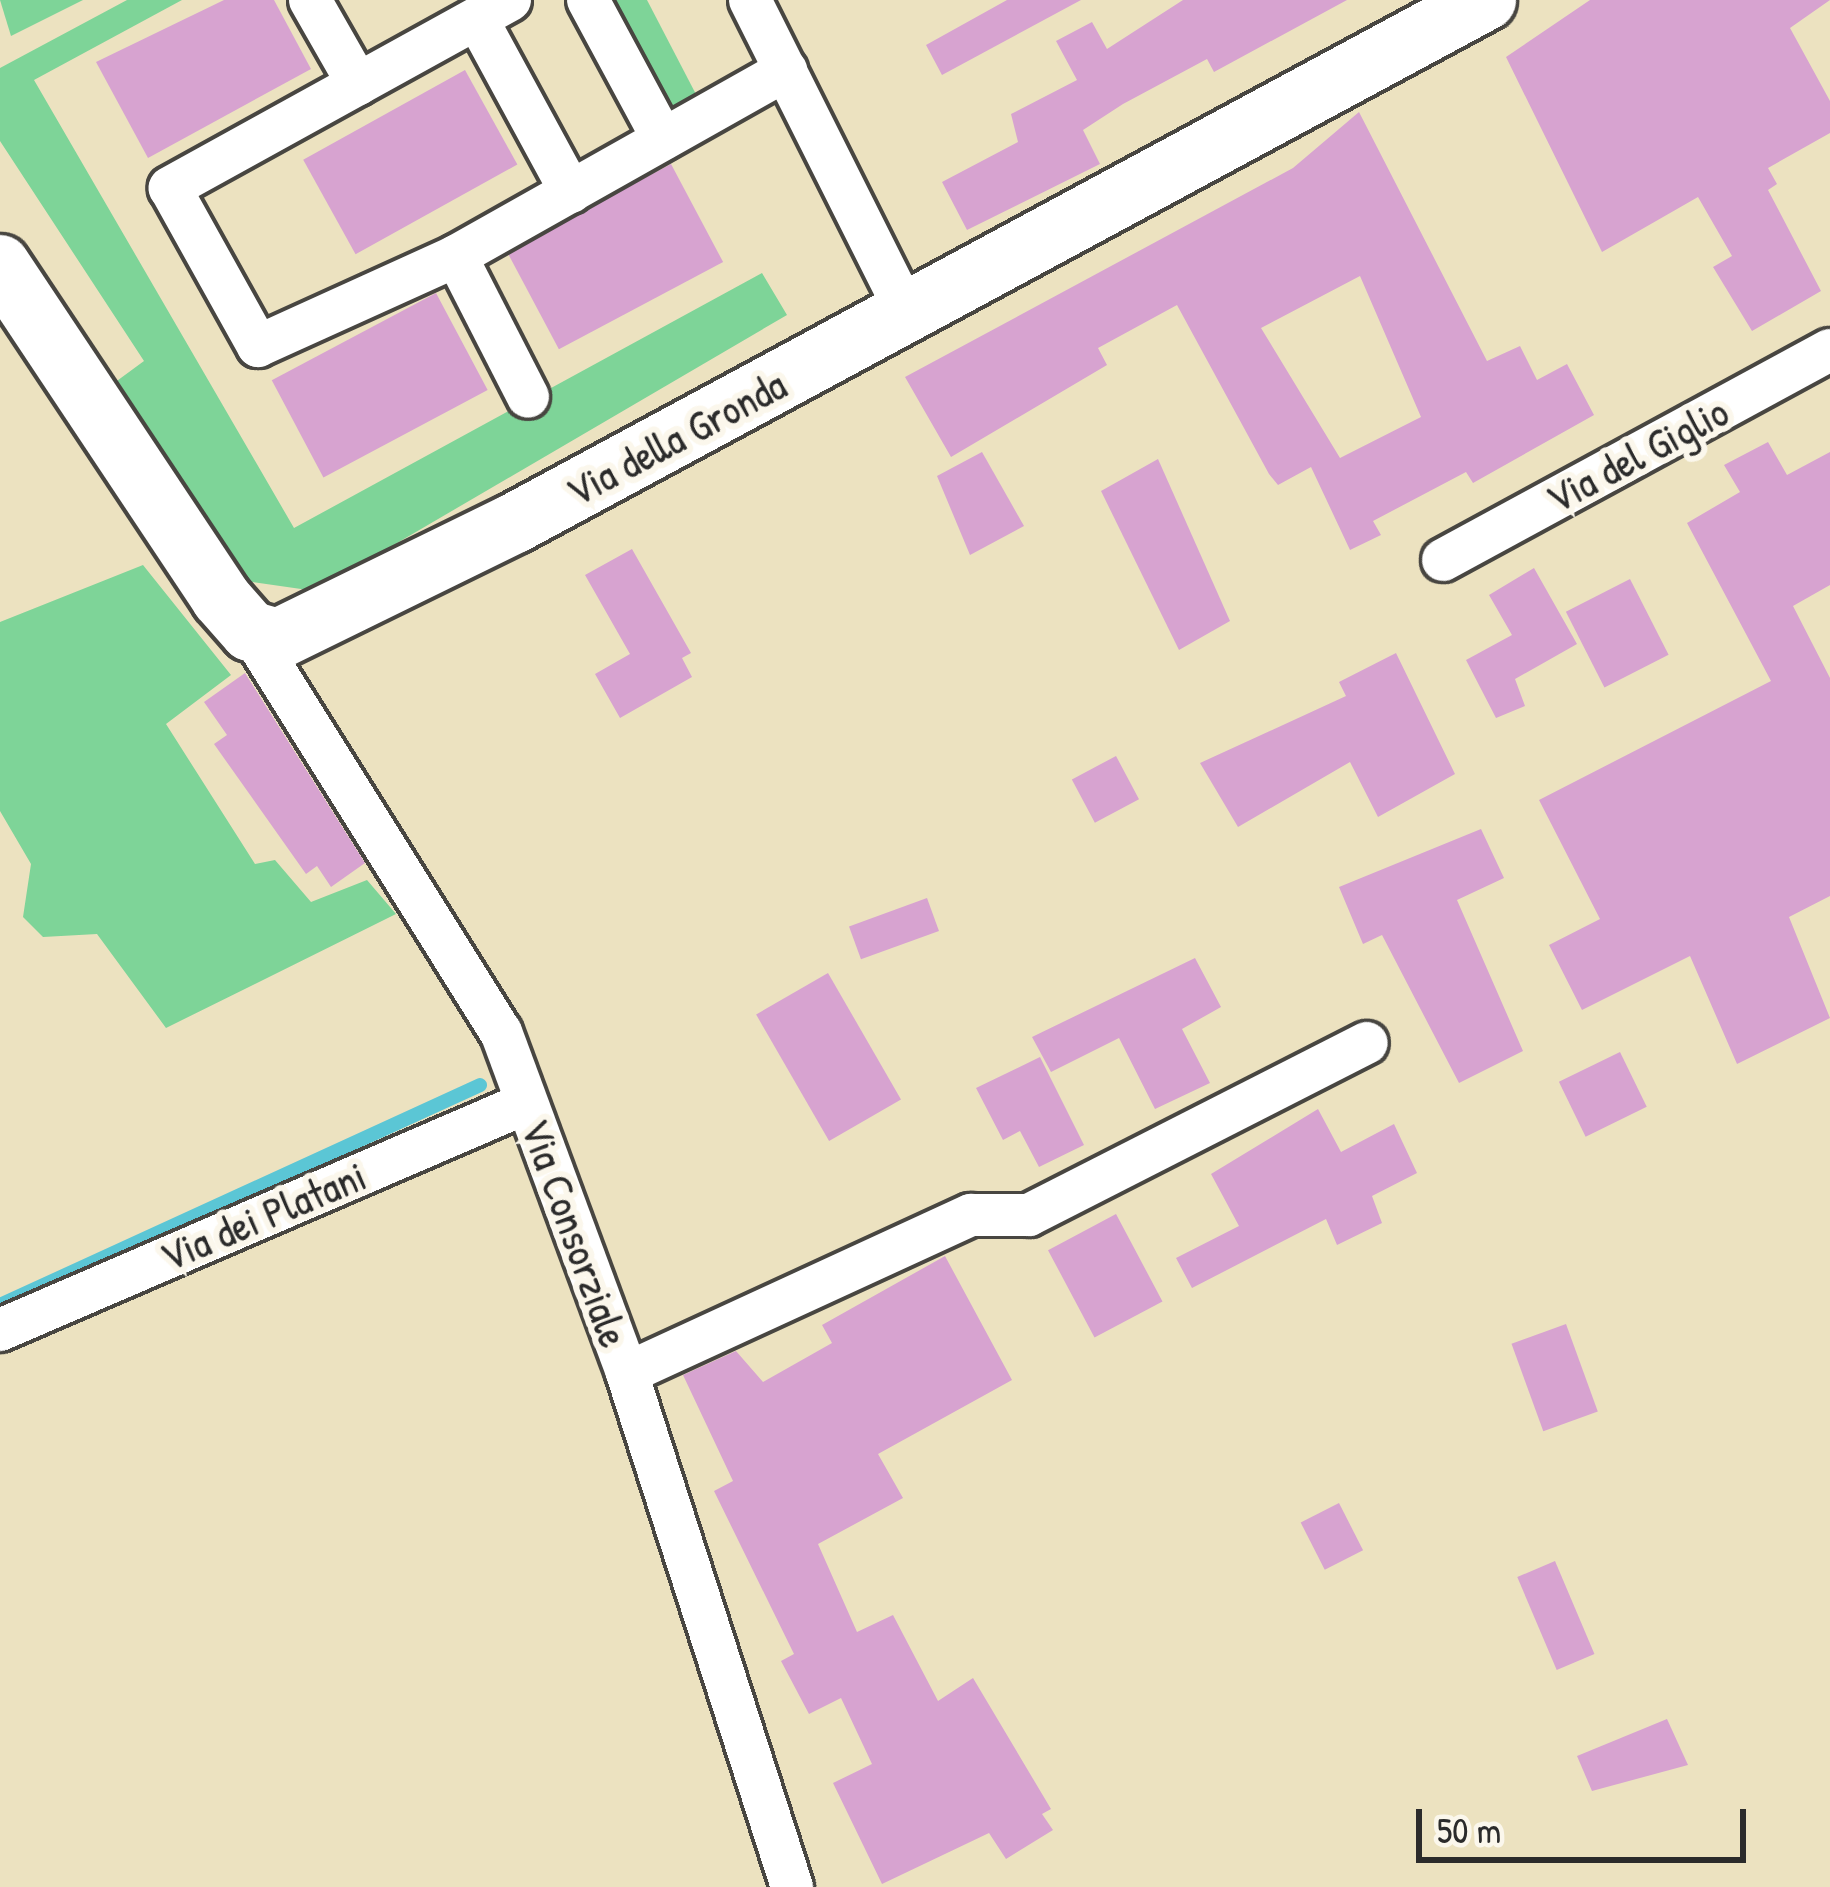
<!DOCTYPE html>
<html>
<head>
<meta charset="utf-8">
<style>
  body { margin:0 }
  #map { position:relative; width:1830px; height:1887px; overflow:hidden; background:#ece2c0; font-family:"Patrick Hand",sans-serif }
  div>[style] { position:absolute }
  .green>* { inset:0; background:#7ed498 }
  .stream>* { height:14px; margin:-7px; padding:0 7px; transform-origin:7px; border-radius:7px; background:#5bc6d5 }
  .building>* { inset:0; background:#d7a3d0; transform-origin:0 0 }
  .roads { filter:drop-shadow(3px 0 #484641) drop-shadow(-3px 0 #484641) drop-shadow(0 3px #484641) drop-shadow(0 -3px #484641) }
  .street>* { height:42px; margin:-21px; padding:0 21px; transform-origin:21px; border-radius:21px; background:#fff }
  .secondary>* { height:60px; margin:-30px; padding:0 30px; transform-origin:30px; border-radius:30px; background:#fff }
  span { translate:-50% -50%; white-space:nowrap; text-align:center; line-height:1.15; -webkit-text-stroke:12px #fbf7ec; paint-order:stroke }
  .street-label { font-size:42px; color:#2b2b2b }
  .scale { position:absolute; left:1416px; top:1809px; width:330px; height:54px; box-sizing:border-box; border:6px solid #2b2b2b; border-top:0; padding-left:15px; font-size:36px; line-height:42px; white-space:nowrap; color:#2b2b2b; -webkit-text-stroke:9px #fbf7ec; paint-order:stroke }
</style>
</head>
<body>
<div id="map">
  <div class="green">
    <div style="clip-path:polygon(0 0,83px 0,11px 36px)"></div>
    <div style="clip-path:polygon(127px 0,182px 0,34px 80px,294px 528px,762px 273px,787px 315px,315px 591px,245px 581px,110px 386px,144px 361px,0 141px,0 68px)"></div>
    <div style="clip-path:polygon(599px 0,647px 0,700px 102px,661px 124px)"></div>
    <div style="clip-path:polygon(143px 565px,231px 675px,166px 724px,255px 864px,275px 860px,311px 902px,367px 880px,396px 914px,166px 1028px,97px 934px,43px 937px,23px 917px,31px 864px,0 811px,0 622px)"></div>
  </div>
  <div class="stream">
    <div style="left:0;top:1305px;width:528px;rotate:-24.62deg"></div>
  </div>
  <div class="building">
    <div style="clip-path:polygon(224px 0,274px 0,311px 69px,148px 158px,96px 62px)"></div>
    <div style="clip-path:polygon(1007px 0,1081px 0,942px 75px,926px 45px)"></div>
    <div style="clip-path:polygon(1183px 0,1347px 0,1214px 72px,1207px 59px,1123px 104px,1083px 130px,1100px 164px,967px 230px,942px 182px,1018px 142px,1011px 114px,1077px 80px,1056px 41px,1092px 22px,1107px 49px)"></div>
    <div style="clip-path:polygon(1590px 0,1830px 0,1790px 28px,1830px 101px,1830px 133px,1768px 168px,1777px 184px,1768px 190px,1821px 291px,1752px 331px,1713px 267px,1732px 256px,1698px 197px,1602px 252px,1506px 57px)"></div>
    <div style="left:465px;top:70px;width:108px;height:185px;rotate:61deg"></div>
    <div style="clip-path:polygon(evenodd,1359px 112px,1487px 361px,1520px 346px,1537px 380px,1567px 364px,1594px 415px,1473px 483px,1466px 472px,1373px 521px,1381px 535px,1350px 550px,1311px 467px,1278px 485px,1269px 474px,1177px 305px,1098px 348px,1107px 365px,951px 457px,905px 377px,1293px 168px,1359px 112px,1360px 276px,1421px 417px,1340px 458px,1261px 328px,1360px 276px)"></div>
    <div style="left:671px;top:164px;width:111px;height:186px;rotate:62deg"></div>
    <div style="left:436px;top:293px;width:110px;height:186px;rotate:62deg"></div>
    <div style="clip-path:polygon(1768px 442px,1787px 475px,1830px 452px,1830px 585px,1793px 606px,1830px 678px,1830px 896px,1789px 917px,1830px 1018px,1737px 1064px,1690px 956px,1582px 1010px,1549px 945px,1600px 919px,1539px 800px,1771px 681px,1687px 523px,1740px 492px,1724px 465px)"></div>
    <div style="clip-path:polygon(982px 452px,1024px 526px,970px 555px,937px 476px)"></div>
    <div style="clip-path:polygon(1158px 459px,1230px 621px,1179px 650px,1101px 491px)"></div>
    <div style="clip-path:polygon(632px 549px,691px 653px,682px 658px,692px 677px,620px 718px,595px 674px,630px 654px,585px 575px)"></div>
    <div style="clip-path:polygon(1534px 568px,1577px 644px,1515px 679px,1525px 706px,1496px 718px,1466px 660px,1512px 635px,1489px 595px)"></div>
    <div style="left:1630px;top:579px;width:85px;height:72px;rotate:63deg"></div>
    <div style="clip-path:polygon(1396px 653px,1455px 774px,1378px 817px,1350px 762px,1238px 827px,1200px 763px,1346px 696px,1339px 682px)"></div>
    <div style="clip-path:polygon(245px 673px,365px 863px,331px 887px,317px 866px,306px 874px,214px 744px,227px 735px,204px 702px)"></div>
    <div style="left:1116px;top:756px;width:49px;height:50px;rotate:62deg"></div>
    <div style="clip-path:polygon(1481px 829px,1504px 878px,1457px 900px,1523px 1051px,1459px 1083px,1382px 935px,1363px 944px,1339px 887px)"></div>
    <div style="left:927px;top:898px;width:35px;height:83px;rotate:70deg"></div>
    <div style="clip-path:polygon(1195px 958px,1221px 1007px,1182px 1029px,1210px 1083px,1155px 1109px,1119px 1038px,1051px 1072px,1032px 1037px)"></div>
    <div style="left:828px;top:973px;width:146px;height:83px;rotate:60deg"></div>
    <div style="left:1620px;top:1052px;width:61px;height:68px;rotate:64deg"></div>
    <div style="clip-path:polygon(1040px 1057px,1084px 1145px,1039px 1167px,1020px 1131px,1003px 1140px,976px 1088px)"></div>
    <div style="clip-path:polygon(1318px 1109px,1341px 1152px,1394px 1124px,1417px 1173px,1372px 1196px,1382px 1223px,1337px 1245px,1326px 1219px,1192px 1288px,1176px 1258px,1239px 1226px,1211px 1174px)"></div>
    <div style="left:1116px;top:1214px;width:99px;height:77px;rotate:62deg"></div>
    <div style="clip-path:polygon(945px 1256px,1012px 1380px,878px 1454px,903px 1498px,818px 1544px,857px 1632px,893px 1615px,938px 1701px,973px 1678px,1051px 1809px,1042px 1814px,1053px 1830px,1006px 1859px,989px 1833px,882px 1884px,833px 1783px,872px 1764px,841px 1698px,809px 1714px,781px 1661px,794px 1654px,714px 1491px,733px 1481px,683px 1375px,736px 1351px,763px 1382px,832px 1343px,822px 1325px)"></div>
    <div style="left:1566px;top:1324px;width:93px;height:58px;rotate:70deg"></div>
    <div style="left:1339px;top:1503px;width:53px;height:43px;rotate:63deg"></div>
    <div style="left:1555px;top:1561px;width:101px;height:41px;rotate:67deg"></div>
    <div style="clip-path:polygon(1667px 1719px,1688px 1765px,1592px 1791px,1577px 1756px)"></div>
  </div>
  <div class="roads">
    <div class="street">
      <div style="left:310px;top:0;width:97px;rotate:60.3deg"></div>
      <div style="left:510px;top:0;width:389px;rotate:151.1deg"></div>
      <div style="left:170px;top:188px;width:181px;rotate:60.9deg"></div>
      <div style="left:258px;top:346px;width:217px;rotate:-24.4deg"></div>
      <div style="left:456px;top:256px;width:379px;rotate:-29.4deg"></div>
      <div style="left:588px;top:0;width:158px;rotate:61.7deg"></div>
      <div style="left:750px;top:0;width:351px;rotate:63.4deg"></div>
      <div style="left:477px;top:19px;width:197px;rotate:61.5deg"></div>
      <div style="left:456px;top:256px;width:158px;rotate:62.9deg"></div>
      <div style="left:1443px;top:560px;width:440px;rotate:-28.5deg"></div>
      <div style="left:250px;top:631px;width:473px;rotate:58deg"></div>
      <div style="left:501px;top:1032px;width:364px;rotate:69.7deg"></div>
      <div style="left:627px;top:1373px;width:540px;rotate:72.2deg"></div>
      <div style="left:0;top:1330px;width:573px;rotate:-23.34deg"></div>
      <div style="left:627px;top:1373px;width:379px;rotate:-24.7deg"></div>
      <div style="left:971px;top:1215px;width:58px"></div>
      <div style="left:1029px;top:1215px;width:379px;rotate:-27deg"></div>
    </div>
    <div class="secondary">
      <div style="left:0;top:265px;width:400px;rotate:56.4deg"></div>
      <div style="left:221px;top:598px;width:44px;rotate:48.7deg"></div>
      <div style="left:250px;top:631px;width:29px;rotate:16deg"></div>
      <div style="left:278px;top:639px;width:264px;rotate:-26.1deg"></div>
      <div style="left:515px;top:523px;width:1103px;rotate:-28.31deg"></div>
    </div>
  </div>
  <div class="street-label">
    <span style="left:676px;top:438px;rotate:-28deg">Via della Gronda</span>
    <span style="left:1637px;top:455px;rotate:-28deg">Via del Giglio</span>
    <span style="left:263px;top:1216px;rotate:-23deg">Via dei Platani</span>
    <span style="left:575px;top:1233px;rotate:70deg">Via Consorziale</span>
  </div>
  <div class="scale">50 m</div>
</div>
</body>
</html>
